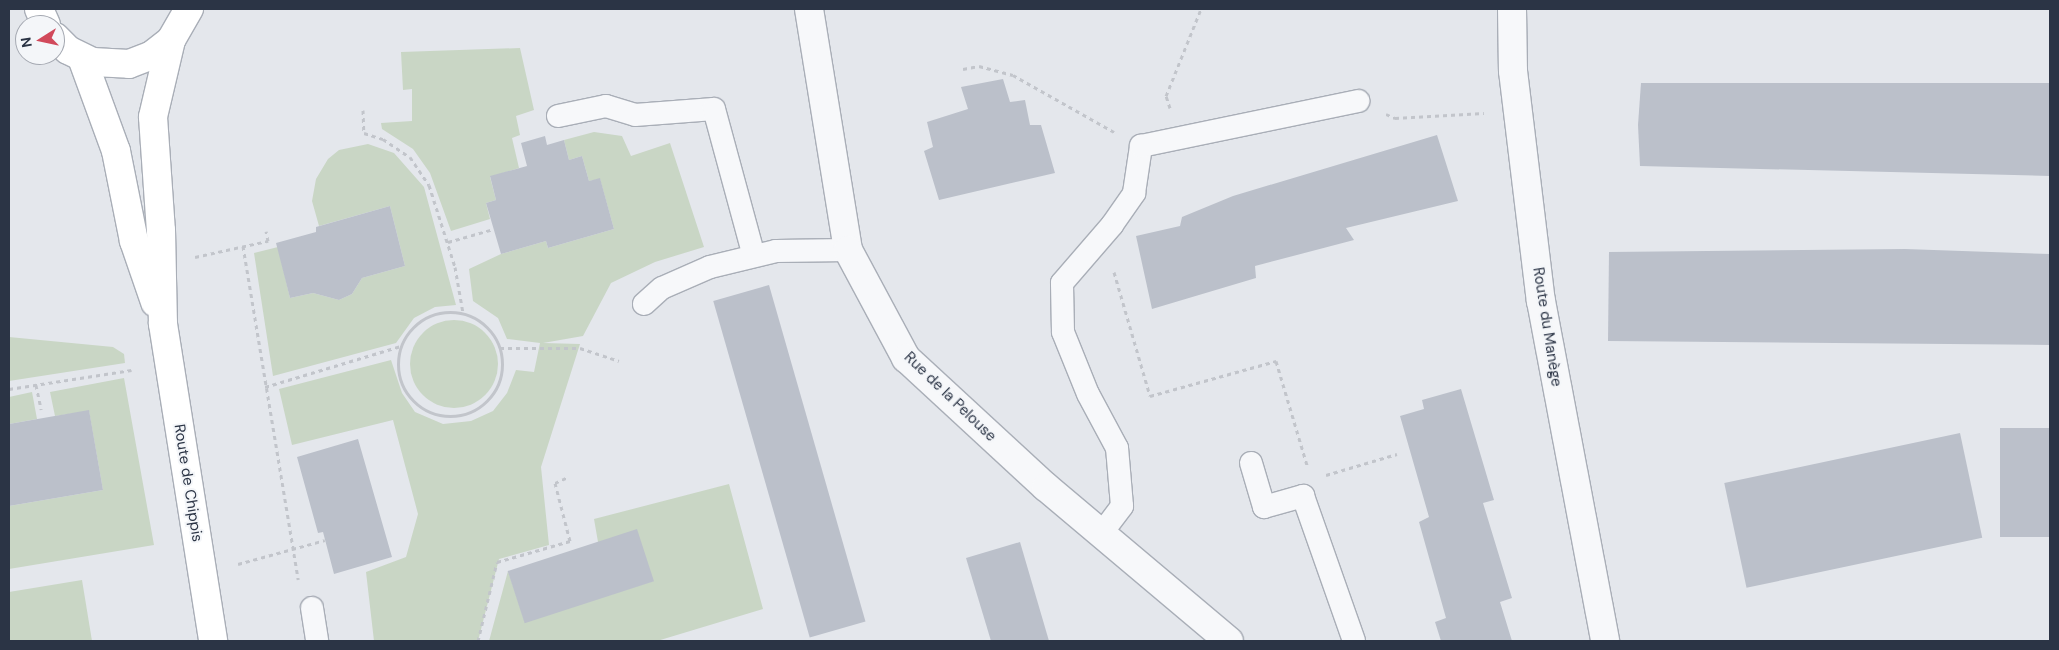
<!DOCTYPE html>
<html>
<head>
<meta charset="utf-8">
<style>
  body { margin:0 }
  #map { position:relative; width:2059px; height:650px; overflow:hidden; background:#e4e7ec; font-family:"DM Sans",sans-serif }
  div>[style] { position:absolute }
  .green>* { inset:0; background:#c9d6c5 }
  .round { border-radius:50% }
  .building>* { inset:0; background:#bbc0ca; transform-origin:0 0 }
  .path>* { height:3px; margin-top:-1.5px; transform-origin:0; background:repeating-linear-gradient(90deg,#c2c5cb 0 4px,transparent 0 8px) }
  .path>.ring { margin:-1.5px; padding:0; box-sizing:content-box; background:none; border:3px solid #c2c5cb; border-radius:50% }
  .roads { filter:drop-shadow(1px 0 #a9aeb7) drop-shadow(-1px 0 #a9aeb7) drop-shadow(0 1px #a9aeb7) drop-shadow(0 -1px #a9aeb7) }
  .lane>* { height:22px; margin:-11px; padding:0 11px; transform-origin:11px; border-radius:11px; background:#f7f8fa }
  .street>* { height:28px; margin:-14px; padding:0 14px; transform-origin:14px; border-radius:14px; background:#f7f8fa }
  .secondary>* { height:28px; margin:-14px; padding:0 14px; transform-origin:14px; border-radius:14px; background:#fff }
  span { translate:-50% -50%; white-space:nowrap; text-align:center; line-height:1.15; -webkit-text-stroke:4px #f4f6f9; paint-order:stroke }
  .street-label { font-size:15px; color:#2b3445 }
  .frame { position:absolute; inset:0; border:10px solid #2b3445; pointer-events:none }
  .north { position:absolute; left:15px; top:15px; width:50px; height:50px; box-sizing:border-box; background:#f4f6f9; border:1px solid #a4a8b1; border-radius:50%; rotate:260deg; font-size:14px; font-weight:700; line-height:20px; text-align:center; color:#2b3445 }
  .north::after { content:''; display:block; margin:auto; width:18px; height:22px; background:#d1495b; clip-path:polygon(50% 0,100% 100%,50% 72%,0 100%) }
</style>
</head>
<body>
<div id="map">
  <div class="green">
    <div style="clip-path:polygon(520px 48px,534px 110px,516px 116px,520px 135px,512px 138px,519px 168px,490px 177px,496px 200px,486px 203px,490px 219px,451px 231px,430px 173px,413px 149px,382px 129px,381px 123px,412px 121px,412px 89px,403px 90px,401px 52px)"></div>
    <div style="clip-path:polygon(594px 132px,622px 136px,631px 156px,670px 143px,704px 247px,655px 262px,611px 283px,583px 336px,543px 343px,580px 344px,541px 467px,549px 545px,499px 559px,478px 641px,374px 641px,366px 572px,406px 557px,418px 514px,393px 420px,292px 445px,279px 389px,391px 360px,402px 393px,415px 412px,443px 424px,471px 421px,493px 411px,507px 393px,516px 370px,534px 372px,540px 343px,507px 339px,498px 318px,473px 301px,469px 269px,501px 254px,546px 241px,548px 248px,614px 229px,600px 179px,589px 181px,582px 156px,569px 160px,564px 140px)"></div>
    <div style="clip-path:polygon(368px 144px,394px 153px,424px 187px,456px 305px,435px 307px,414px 318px,396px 343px,273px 376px,254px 253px,278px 247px,290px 298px,313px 293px,339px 300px,352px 294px,362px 278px,405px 266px,390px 206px,319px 226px,312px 201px,316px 179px,328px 159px,339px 150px)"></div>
    <div class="round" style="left:410px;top:320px;width:88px;height:88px"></div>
    <div style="clip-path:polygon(9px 337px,113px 347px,124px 354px,125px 363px,9px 381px)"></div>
    <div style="clip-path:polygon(124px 378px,154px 545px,9px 569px,9px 506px,103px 490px,89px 411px,55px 416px,50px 392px)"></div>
    <div style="clip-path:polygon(32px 392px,37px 419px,9px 424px,9px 397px)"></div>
    <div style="clip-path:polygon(729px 484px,763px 609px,657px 641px,489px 641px,508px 571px,525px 622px,653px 581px,598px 542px,594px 519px)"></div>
    <div style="clip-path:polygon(82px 580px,92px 641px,9px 641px,9px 592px)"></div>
  </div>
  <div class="building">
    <div style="clip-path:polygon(1003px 79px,1010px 102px,1025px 100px,1030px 125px,1041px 125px,1055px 173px,939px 200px,924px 151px,933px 147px,927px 122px,968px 109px,961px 87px)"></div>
    <div style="clip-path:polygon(1641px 83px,2050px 83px,2050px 176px,1640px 166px,1638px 125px)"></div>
    <div style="clip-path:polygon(1437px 135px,1458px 201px,1346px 228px,1354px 240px,1255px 266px,1256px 278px,1152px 309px,1136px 236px,1180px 226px,1182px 217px,1233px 196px)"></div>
    <div style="clip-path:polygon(545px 136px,547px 145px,564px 140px,569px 160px,582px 156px,589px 181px,600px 178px,614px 229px,548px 248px,546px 241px,501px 254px,486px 203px,496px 200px,490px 176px,527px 166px,521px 143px)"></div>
    <div style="clip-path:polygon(390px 206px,405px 266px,362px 278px,352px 294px,339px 300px,313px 293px,290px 298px,276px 243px,316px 232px,316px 227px)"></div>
    <div style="clip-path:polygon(1905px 249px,2050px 254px,2050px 345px,1608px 341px,1609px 252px)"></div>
    <div style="left:769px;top:285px;width:350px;height:58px;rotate:74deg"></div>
    <div style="clip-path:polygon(1461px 389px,1494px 500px,1483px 503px,1512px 598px,1500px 602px,1512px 641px,1441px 641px,1435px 622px,1446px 618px,1419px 522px,1429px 517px,1400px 416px,1424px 409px,1422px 400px)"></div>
    <div style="clip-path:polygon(89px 410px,103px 490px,9px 506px,9px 424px)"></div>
    <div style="left:2000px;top:428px;width:50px;height:109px"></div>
    <div style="left:1960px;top:433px;width:107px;height:241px;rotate:78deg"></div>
    <div style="clip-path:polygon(358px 439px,392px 557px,334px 574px,323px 532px,318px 533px,297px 457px)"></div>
    <div style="left:637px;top:529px;width:55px;height:136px;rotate:72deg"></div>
    <div style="clip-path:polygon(1020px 542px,1049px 641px,991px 641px,966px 558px)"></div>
  </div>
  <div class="path">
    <div style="left:963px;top:69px;width:16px;rotate:-11deg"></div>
    <div style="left:979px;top:66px;width:35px;rotate:15deg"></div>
    <div style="left:1013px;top:75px;width:116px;rotate:29.4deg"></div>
    <div style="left:1170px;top:108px;width:13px;rotate:-108deg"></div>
    <div style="left:1166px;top:96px;width:94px;rotate:-68.1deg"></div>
    <div style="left:363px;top:110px;width:23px;rotate:88deg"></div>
    <div style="left:364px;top:133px;width:20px;rotate:18deg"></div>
    <div style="left:383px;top:139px;width:32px;rotate:34deg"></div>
    <div style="left:410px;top:157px;width:34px;rotate:56deg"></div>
    <div style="left:429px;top:185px;width:86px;rotate:72.4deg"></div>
    <div style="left:455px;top:267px;width:47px;rotate:80.1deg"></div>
    <div style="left:1386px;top:114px;width:10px;rotate:24deg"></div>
    <div style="left:1395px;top:118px;width:89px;rotate:-3.2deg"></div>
    <div style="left:448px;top:242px;width:48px;rotate:-15.8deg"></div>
    <div style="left:243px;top:246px;width:338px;rotate:80.6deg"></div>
    <div style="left:195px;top:257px;width:75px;rotate:-12.4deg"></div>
    <div style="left:268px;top:241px;width:10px;rotate:-101deg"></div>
    <div style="left:1114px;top:272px;width:129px;rotate:73.8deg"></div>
    <div style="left:1150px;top:396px;width:131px;rotate:-15.5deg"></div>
    <div style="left:1276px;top:361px;width:109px;rotate:73.4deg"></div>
    <div class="ring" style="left:398px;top:312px;width:101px;height:101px"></div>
    <div style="left:500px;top:348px;width:80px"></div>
    <div style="left:580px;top:348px;width:41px;rotate:18.4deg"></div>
    <div style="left:36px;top:385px;width:25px;rotate:78deg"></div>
    <div style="left:265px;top:387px;width:142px;rotate:-16.8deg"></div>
    <div style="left:9px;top:389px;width:124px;rotate:-8.8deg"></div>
    <div style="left:1326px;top:475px;width:74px;rotate:-16.5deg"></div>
    <div style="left:238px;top:564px;width:90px;rotate:-15.4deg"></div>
    <div style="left:478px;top:641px;width:81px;rotate:-76.5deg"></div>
    <div style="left:497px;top:562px;width:76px;rotate:-16deg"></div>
    <div style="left:570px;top:541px;width:60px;rotate:-104.5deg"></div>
    <div style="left:555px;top:483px;width:14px;rotate:-25deg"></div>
  </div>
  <div class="roads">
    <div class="lane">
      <div style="left:558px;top:116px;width:49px;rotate:-11.8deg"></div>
      <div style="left:606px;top:106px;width:30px;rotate:17deg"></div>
      <div style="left:635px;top:115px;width:79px;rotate:-4.3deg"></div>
      <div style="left:714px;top:109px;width:152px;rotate:74.8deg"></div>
      <div style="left:644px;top:304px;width:24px;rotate:-42deg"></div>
      <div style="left:662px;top:288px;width:52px;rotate:-23.6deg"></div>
      <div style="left:710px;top:267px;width:68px;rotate:-13.6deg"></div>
      <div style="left:776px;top:251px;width:72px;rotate:-0.8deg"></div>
      <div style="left:1251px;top:463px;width:46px;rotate:73.5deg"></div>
      <div style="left:1264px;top:507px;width:41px;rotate:-15.8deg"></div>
      <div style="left:1303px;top:496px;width:154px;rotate:70.6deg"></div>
      <div style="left:1101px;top:534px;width:35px;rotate:-53deg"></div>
      <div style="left:1122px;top:506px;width:58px;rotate:-94.9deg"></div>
      <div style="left:1117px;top:448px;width:61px;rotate:-118.2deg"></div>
      <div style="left:1088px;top:394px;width:67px;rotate:-112deg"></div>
      <div style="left:1063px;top:332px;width:49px;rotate:-91.2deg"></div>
      <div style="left:1062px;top:283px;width:77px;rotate:-49.2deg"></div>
      <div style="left:1112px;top:225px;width:39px;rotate:-55deg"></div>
      <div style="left:1134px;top:193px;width:48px;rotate:-81.5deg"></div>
      <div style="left:1141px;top:146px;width:222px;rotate:-11.7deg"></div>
      <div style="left:312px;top:608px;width:33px;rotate:81deg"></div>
    </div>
    <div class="street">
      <div style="left:809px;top:9px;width:244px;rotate:80.8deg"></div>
      <div style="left:848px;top:250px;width:123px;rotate:61.8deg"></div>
      <div style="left:906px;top:358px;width:190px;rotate:42.7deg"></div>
      <div style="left:1046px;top:487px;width:239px;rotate:40.1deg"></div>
      <div style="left:1512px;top:9px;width:62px;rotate:89.1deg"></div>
      <div style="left:1513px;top:71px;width:232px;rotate:83.1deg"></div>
      <div style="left:1541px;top:301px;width:346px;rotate:79.3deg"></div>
    </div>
    <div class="secondary">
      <div style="left:39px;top:9px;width:17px;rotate:66deg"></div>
      <div style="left:55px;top:37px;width:18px;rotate:45deg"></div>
      <div style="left:68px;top:50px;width:28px;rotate:26deg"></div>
      <div style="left:93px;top:62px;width:36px;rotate:3deg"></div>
      <div style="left:129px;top:64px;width:25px;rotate:-21deg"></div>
      <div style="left:152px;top:55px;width:24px;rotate:-38deg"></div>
      <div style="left:171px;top:40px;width:36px;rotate:-60deg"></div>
      <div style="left:171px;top:40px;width:79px;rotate:103.2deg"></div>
      <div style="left:153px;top:117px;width:113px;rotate:86deg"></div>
      <div style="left:161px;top:230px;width:94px;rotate:88.8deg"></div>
      <div style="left:163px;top:324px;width:321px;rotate:81deg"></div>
      <div style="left:82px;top:58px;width:99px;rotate:69.9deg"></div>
      <div style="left:116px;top:151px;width:92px;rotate:78.7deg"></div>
      <div style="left:134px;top:241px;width:65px;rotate:71deg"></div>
    </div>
  </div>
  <div class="street-label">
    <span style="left:1547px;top:327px;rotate:81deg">Route du Manège</span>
    <span style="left:950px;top:397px;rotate:44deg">Rue de la Pelouse</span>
    <span style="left:188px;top:483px;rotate:81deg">Route de Chippis</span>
  </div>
  <div class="frame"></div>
  <div class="north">N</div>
</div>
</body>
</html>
